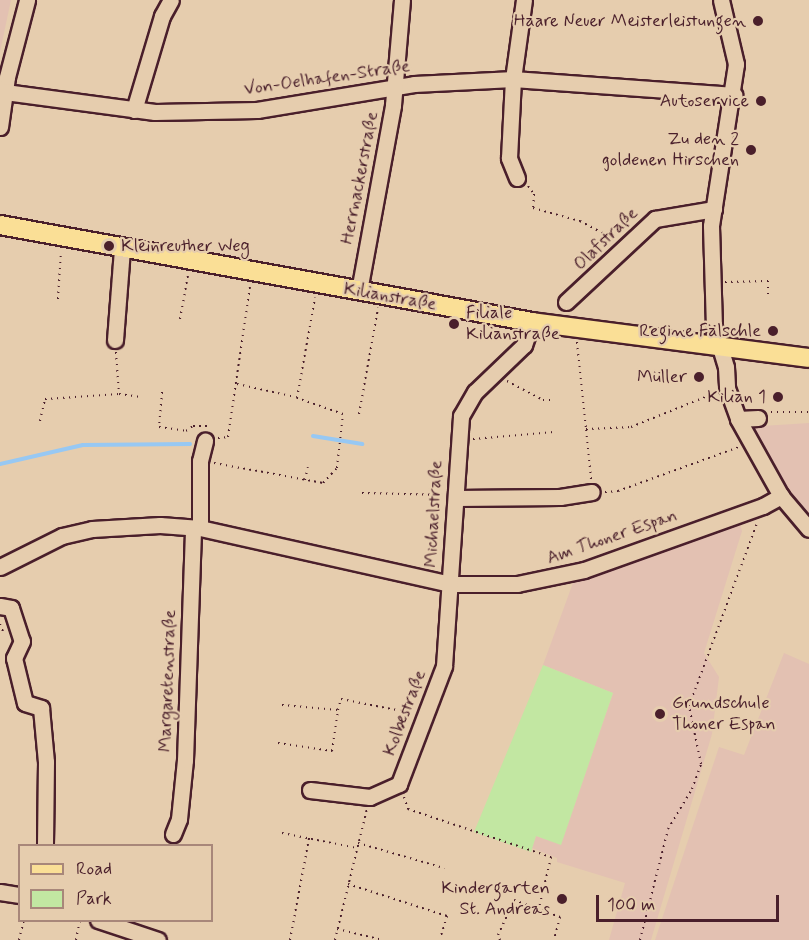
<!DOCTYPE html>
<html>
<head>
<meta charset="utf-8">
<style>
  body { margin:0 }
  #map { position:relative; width:809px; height:940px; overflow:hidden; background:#e6cdae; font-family:Mynerve,sans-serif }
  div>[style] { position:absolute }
  .built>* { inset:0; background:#e3c1b2 }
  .green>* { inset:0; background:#c2e7a2 }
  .stream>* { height:4px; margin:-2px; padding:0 2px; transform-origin:2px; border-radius:2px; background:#97c8f3 }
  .path>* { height:2px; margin-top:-1px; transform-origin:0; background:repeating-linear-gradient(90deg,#4a1f2b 0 1.5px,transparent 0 6px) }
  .roads { filter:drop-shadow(2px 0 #4a1f2b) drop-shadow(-2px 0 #4a1f2b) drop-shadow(0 2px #4a1f2b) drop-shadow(0 -2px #4a1f2b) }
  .minor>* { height:15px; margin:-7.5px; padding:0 7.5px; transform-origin:7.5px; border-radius:7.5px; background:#e6cdae }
  .major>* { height:18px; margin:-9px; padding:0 9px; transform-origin:9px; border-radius:9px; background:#fadf96 }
  .dots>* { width:16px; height:16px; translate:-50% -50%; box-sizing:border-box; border:3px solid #e6cdae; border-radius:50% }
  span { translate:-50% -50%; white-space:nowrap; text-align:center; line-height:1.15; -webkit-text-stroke:4.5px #e6cdae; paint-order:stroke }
  .poi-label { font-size:18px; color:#4a1f2b }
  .right { translate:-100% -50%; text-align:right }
  .left { translate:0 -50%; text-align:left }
  .street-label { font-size:18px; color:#4a1f2b }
  .legend { position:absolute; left:18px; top:844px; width:195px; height:78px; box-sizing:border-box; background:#e6cdae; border:2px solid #a8877a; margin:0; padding:8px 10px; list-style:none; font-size:18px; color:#4a1f2b }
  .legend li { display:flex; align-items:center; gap:12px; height:30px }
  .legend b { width:30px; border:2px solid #a8877a }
  .scale { position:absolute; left:596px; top:895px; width:183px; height:27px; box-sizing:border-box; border:3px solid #4a1f2b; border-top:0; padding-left:8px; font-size:18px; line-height:21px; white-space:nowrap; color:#4a1f2b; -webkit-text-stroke:4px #e6cdae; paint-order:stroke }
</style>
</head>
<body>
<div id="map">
  <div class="built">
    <div style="clip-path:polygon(0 0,11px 0,0 52px)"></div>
    <div style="clip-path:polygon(809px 423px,809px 521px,776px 477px,748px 427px)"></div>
    <div style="clip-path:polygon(739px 521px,742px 531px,704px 653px,719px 677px,712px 734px,651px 940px,609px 940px,625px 883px,557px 862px,557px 858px,532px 848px,536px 836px,561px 844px,613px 693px,543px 665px,574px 580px)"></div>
    <div style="clip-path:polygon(784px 653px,809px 664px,809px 940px,655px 940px,719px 747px,744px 755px)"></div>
  </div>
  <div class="green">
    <div style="clip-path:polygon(543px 665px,613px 693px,561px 845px,536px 836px,531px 852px,474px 832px)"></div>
  </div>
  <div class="stream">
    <div style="left:313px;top:436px;width:50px;rotate:9.3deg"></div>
    <div style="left:0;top:464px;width:85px;rotate:-12.9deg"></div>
    <div style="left:83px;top:445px;width:107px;rotate:-0.5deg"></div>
  </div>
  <div class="path">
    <div style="left:528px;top:186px;width:10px;rotate:53deg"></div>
    <div style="left:534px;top:194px;width:14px;rotate:94deg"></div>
    <div style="left:533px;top:208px;width:49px;rotate:15.5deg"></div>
    <div style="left:580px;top:221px;width:38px;rotate:28deg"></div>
    <div style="left:725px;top:282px;width:43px;rotate:-1.3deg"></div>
    <div style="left:768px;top:281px;width:17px;rotate:90deg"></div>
    <div style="left:58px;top:299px;width:48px;rotate:-86.4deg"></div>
    <div style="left:180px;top:319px;width:45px;rotate:-79.7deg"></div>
    <div style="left:577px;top:342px;width:87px;rotate:84.1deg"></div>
    <div style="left:116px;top:352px;width:42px;rotate:85.9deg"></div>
    <div style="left:507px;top:381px;width:41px;rotate:27.8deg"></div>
    <div style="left:543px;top:400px;width:7px"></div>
    <div style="left:237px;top:384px;width:59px;rotate:12.6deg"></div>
    <div style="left:162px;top:392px;width:35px;rotate:95deg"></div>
    <div style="left:159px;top:427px;width:27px;rotate:8deg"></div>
    <div style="left:186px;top:431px;width:9px;rotate:-36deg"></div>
    <div style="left:193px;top:426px;width:14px"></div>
    <div style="left:771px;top:412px;width:38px"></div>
    <div style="left:359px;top:414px;width:108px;rotate:-79.8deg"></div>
    <div style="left:40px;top:421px;width:23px;rotate:-77deg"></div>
    <div style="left:45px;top:399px;width:74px;rotate:-3.9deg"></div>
    <div style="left:119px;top:394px;width:22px;rotate:8deg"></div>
    <div style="left:218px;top:438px;width:10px;rotate:-6deg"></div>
    <div style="left:228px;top:437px;width:152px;rotate:-81.7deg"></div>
    <div style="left:473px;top:439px;width:81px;rotate:-4.9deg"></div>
    <div style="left:214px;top:463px;width:111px;rotate:10.4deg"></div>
    <div style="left:323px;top:483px;width:21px;rotate:-47deg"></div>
    <div style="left:337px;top:468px;width:54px;rotate:-83.7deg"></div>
    <div style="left:343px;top:414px;width:49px;rotate:-160.8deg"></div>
    <div style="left:297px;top:398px;width:102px;rotate:-79.8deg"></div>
    <div style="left:591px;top:479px;width:50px;rotate:-95.7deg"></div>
    <div style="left:586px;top:429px;width:45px;rotate:-2.5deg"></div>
    <div style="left:631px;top:427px;width:91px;rotate:-22deg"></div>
    <div style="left:305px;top:480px;width:13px;rotate:-77deg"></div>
    <div style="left:605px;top:492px;width:13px;rotate:-4deg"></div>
    <div style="left:618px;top:491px;width:129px;rotate:-20deg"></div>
    <div style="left:362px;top:493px;width:81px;rotate:1.4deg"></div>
    <div style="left:0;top:624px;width:11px;rotate:68deg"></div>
    <div style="left:282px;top:705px;width:56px;rotate:5.1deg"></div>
    <div style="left:338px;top:710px;width:11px;rotate:-75deg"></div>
    <div style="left:341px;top:699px;width:72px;rotate:11.2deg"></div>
    <div style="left:278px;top:743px;width:55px;rotate:8.4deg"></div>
    <div style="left:332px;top:751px;width:41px;rotate:-81.7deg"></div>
    <div style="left:404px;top:797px;width:13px;rotate:72deg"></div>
    <div style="left:408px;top:809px;width:151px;rotate:18.6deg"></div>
    <div style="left:551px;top:857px;width:57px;rotate:103.3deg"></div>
    <div style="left:282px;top:833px;width:76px;rotate:11.3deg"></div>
    <div style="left:358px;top:843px;width:90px;rotate:16.2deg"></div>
    <div style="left:348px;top:884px;width:104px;rotate:17.9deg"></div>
    <div style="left:447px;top:916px;width:21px;rotate:107deg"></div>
    <div style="left:337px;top:929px;width:47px;rotate:13.4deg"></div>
    <div style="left:19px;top:940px;width:21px;rotate:-76deg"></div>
    <div style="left:76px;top:940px;width:20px;rotate:-79deg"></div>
    <div style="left:290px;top:940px;width:104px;rotate:-79.4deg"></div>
    <div style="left:335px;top:940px;width:135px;rotate:-76.3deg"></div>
    <div style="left:500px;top:940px;width:5px;rotate:-112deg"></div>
    <div style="left:498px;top:935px;width:38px;rotate:-65deg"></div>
    <div style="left:514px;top:900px;width:49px;rotate:20.3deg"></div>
    <div style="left:560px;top:917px;width:24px;rotate:105deg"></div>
    <div style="left:640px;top:940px;width:114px;rotate:-75.8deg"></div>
    <div style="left:668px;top:829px;width:47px;rotate:-59deg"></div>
    <div style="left:692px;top:789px;width:27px;rotate:-70deg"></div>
    <div style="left:701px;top:764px;width:59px;rotate:-101.7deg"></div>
    <div style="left:689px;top:706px;width:195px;rotate:-69.6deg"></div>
  </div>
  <div class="roads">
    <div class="minor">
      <div style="left:721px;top:0;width:66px;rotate:76.8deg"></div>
      <div style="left:736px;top:64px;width:164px;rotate:98.8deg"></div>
      <div style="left:711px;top:226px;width:101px;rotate:88.3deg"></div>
      <div style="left:714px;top:327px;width:42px;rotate:73.3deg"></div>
      <div style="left:726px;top:367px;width:21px;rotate:87deg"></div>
      <div style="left:727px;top:388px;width:33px;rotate:70deg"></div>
      <div style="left:738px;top:419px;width:88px;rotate:60.8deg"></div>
      <div style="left:781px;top:496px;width:43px;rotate:49.7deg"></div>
      <div style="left:5px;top:92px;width:151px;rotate:7.6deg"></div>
      <div style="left:155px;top:112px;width:102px;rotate:-1.1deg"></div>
      <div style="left:257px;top:110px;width:159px;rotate:-9.4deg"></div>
      <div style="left:414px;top:84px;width:99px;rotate:-2.9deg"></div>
      <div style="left:513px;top:79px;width:222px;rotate:4.1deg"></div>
      <div style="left:134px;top:110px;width:98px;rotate:-73.4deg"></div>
      <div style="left:162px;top:16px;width:18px;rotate:-61deg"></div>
      <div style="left:0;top:127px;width:50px;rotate:-82deg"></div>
      <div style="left:7px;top:77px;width:80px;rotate:-75.4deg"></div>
      <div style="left:517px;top:178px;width:22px;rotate:-112deg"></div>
      <div style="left:509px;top:158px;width:79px;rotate:-87.1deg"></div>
      <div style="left:513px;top:79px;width:80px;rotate:-82.1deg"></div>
      <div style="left:359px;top:291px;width:189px;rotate:-79.6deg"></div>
      <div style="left:393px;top:105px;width:105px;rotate:-85.1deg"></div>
      <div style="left:566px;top:302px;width:122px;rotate:-43deg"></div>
      <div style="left:655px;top:219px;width:60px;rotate:-9.6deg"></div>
      <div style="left:115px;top:340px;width:91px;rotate:-85.6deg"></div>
      <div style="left:738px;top:419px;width:20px;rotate:-3deg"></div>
      <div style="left:456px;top:498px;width:104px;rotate:-0.6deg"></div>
      <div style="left:560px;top:497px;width:32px;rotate:-9deg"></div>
      <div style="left:200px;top:528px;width:67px;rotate:-90deg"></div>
      <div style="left:200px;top:461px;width:21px;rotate:-76deg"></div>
      <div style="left:0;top:567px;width:69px;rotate:-26.6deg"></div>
      <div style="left:62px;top:536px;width:31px;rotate:-13deg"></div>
      <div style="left:92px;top:529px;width:68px;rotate:-3.4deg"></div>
      <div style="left:160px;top:525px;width:40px;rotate:4.3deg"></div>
      <div style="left:200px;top:528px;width:256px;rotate:12.6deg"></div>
      <div style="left:450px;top:584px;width:67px"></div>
      <div style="left:517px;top:584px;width:68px;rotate:-11.8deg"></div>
      <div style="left:584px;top:570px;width:190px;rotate:-19.7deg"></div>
      <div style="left:763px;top:506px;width:21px;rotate:-29deg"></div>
      <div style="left:0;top:606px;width:11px;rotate:10deg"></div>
      <div style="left:11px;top:608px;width:35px;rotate:72deg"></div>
      <div style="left:22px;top:641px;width:19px;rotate:115deg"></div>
      <div style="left:14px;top:658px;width:46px;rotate:76.3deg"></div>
      <div style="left:25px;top:703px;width:17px;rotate:17deg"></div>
      <div style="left:41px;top:708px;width:54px;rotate:84.7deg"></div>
      <div style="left:46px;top:762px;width:84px;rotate:90.7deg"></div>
      <div style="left:310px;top:790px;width:60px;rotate:6.7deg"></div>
      <div style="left:370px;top:797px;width:32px;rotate:-24deg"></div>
      <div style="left:399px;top:784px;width:126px;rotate:-69.1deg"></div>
      <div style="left:444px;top:666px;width:251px;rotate:-86.1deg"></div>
      <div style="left:461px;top:416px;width:28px;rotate:-60deg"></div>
      <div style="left:475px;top:392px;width:68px;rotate:-43.8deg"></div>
      <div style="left:524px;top:345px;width:24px;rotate:-71deg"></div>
      <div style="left:173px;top:834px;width:16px;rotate:-68deg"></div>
      <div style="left:179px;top:819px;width:59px;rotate:-84.2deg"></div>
      <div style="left:185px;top:760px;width:232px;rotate:-88deg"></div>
      <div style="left:0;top:892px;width:20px;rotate:9deg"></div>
      <div style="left:98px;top:920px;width:63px;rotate:18.4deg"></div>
    </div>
    <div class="major">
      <div style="left:0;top:225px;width:541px;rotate:10.33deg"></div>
      <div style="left:532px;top:322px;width:279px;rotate:7.4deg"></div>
    </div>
  </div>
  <div class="dots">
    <div style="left:758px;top:21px;background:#4a1f2b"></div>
    <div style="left:761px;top:101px;background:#4a1f2b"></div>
    <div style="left:751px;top:150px;background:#4a1f2b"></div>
    <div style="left:109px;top:246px;background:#4a1f2b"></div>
    <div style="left:454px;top:324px;background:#4a1f2b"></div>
    <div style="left:773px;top:331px;background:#4a1f2b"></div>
    <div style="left:699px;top:377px;background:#4a1f2b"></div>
    <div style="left:778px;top:397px;background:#4a1f2b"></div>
    <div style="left:660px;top:714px;background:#4a1f2b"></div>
    <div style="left:562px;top:899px;background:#4a1f2b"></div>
  </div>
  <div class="poi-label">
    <span class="right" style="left:746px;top:21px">Haare Neuer Meisterleistungen</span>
    <span class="right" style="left:749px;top:101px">Autoservice</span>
    <span class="right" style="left:739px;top:150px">Zu den 2<br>goldenen Hirschen</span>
    <span class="left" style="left:121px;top:246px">Kleinreuther Weg</span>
    <span class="left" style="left:466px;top:324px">Filiale<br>Kilianstraße</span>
    <span class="right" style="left:761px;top:331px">Regine Fälschle</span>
    <span class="right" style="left:687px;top:377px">Müller</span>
    <span class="right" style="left:766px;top:397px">Kilian 1</span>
    <span class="left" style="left:672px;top:714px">Grundschule<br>Thoner Espan</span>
    <span class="right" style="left:550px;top:899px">Kindergarten<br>St. Andreas</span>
  </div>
  <div class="street-label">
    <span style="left:327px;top:78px;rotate:-8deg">Von-Oelhafen-Straße</span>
    <span style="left:360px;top:178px;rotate:-79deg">Herrnackerstraße</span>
    <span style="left:606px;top:239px;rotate:-44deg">Olafstraße</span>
    <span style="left:390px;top:297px;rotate:10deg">Kilianstraße</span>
    <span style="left:434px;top:514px;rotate:-87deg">Michaelstraße</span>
    <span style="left:612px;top:537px;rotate:-19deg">Am Thoner Espan</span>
    <span style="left:168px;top:681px;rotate:-88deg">Margaretenstraße</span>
    <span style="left:405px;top:713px;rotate:-69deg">Kolbestraße</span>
  </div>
  <ul class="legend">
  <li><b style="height:8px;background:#fadf96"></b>Road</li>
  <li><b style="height:16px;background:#c2e7a2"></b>Park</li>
  </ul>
  <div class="scale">100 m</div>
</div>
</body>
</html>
